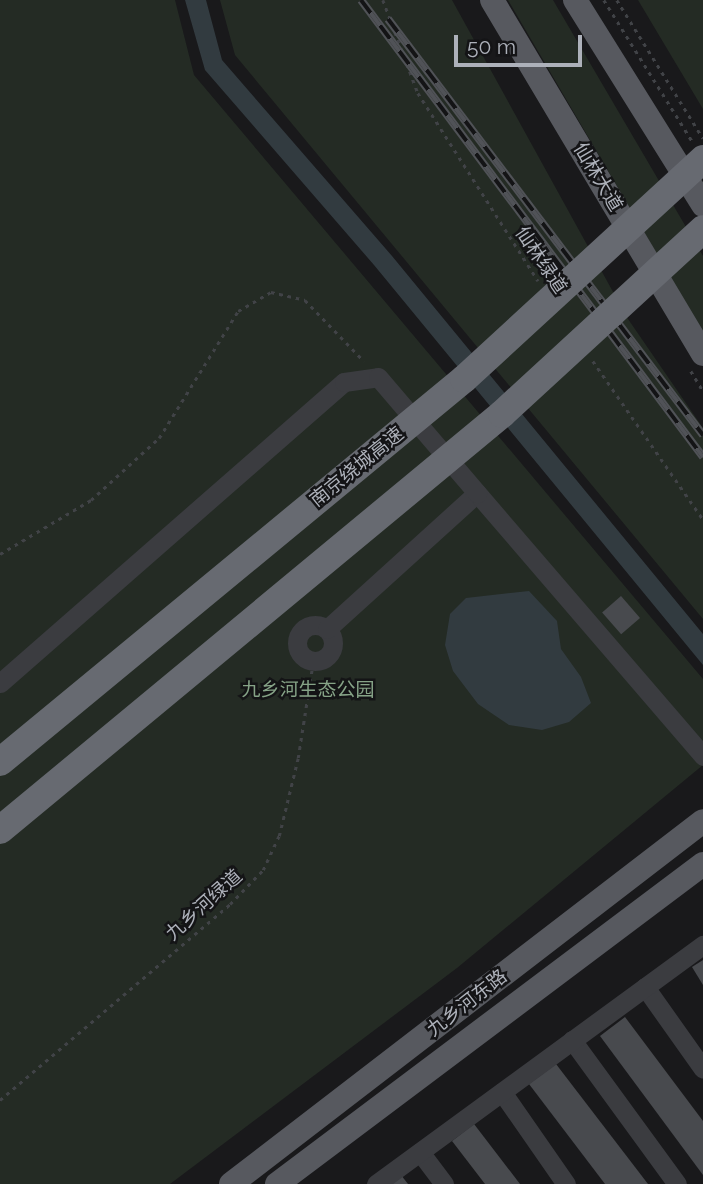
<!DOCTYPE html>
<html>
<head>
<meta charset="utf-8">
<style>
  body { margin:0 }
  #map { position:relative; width:703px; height:1184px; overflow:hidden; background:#19191b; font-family:Raleway,"Noto Sans SC",sans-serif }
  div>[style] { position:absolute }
  .green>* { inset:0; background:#242b24 }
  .water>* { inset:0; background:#323b40 }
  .building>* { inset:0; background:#484a4e; transform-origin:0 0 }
  .path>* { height:2.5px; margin-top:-1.25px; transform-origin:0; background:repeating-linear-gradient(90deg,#414347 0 3.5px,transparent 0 8.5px) }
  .minor>* { height:19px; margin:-9.5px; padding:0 9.5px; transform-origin:9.5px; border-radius:9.5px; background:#3b3c40 }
  .minor>.ring { margin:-9.5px; padding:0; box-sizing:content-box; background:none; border:19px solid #3b3c40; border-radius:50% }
  .major>* { height:24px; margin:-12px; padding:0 12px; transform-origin:12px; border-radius:12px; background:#57595f }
  .rail>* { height:8px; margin-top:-4px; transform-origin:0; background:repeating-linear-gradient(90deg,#141416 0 16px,#505257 0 32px); box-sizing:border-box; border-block:2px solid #505257 }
  .highway-bridge>* { height:28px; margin:-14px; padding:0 14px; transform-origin:14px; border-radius:14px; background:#676a71 }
  span { translate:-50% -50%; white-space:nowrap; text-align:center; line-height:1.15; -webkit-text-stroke:5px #141416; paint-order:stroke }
  .street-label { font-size:19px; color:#adb1ba }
  .park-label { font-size:19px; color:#86a387 }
  .scale { position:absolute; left:454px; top:35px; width:128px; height:32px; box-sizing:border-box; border:4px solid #adb1ba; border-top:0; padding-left:9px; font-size:21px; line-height:24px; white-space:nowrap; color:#adb1ba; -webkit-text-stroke:5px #141416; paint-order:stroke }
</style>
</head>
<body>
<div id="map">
  <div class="green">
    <div style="clip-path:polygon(0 0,175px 0,194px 75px,703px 679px,703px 765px,457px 968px,170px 1184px,0 1184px)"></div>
    <div style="clip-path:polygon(220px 0,452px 0,628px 319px,703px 428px,703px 619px,235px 55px)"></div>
    <div style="clip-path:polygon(508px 0,553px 0,703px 256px,703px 333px)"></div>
    <div style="clip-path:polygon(638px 0,703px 0,703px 109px)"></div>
  </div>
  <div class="water">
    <div style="clip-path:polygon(185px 0,206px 0,222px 60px,392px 256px,703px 634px,703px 665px,374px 265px,205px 70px)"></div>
    <div style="clip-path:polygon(529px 591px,557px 621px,561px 649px,581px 677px,591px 703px,569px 722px,542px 730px,509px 725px,478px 704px,453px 671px,445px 645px,450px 614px,466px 598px)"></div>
  </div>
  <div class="building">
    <div style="left:621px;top:596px;width:29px;height:25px;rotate:49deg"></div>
    <div style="clip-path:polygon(703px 960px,703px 985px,692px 967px)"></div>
    <div style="clip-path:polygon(625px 1017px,703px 1121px,703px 1175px,600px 1036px)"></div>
    <div style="clip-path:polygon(556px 1064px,648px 1184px,605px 1184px,529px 1084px)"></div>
    <div style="clip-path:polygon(474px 1124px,520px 1184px,485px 1184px,452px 1141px)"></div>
    <div style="clip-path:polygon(401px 1175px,408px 1184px,389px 1184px)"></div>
  </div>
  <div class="path">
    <div style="left:383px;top:0;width:99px;rotate:69.4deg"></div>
    <div style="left:418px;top:93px;width:223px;rotate:57.4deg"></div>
    <div style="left:604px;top:0;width:166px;rotate:58deg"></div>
    <div style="left:617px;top:0;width:163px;rotate:58.1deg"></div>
    <div style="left:593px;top:361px;width:193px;rotate:55.2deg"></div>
    <div style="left:691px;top:371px;width:23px;rotate:59deg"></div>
    <div style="left:0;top:554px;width:106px;rotate:-30.7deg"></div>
    <div style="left:91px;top:500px;width:92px;rotate:-42.4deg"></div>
    <div style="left:159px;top:438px;width:150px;rotate:-58.1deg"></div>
    <div style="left:238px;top:311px;width:38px;rotate:-30deg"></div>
    <div style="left:271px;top:292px;width:35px;rotate:13deg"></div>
    <div style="left:305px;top:300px;width:85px;rotate:46deg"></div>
    <div style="left:0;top:1100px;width:302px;rotate:-40.4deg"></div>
    <div style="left:230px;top:904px;width:47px;rotate:-45.9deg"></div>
    <div style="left:263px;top:870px;width:38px;rotate:-65deg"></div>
    <div style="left:279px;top:836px;width:80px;rotate:-76.3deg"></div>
    <div style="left:298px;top:758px;width:97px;rotate:-81.1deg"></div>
  </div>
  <div class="minor">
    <div class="ring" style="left:297px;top:625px;width:17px;height:17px"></div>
    <div style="left:327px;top:629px;width:202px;rotate:-42.2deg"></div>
    <div style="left:477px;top:493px;width:347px;rotate:49.3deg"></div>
    <div style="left:0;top:683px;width:457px;rotate:-41.2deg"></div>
    <div style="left:344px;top:382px;width:34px;rotate:-8deg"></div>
    <div style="left:378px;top:377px;width:153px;rotate:49.5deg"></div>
    <div style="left:645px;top:987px;width:100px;rotate:54.7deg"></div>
    <div style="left:572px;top:1040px;width:178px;rotate:53.9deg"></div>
    <div style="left:502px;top:1092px;width:112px;rotate:55.2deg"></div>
    <div style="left:420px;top:1152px;width:40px;rotate:53deg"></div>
    <div style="left:376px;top:1184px;width:405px;rotate:-36.2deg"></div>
  </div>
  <div class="major">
    <div style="left:492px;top:0;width:412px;rotate:59.2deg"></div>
    <div style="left:575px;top:0;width:242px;rotate:58deg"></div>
    <div style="left:231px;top:1184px;width:595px;rotate:-37.56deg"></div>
    <div style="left:277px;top:1184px;width:533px;rotate:-36.91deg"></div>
  </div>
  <div class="rail">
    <div style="left:361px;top:0;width:571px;rotate:53.19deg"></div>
    <div style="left:388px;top:19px;width:522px;rotate:52.87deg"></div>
  </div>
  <div class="highway-bridge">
    <div style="left:0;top:762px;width:602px;rotate:-39.54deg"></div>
    <div style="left:464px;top:379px;width:325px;rotate:-42.6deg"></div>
    <div style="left:0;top:830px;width:652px;rotate:-39.65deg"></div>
    <div style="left:502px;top:414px;width:273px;rotate:-42.6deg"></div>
  </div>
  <div class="street-label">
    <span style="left:598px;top:177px;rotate:59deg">仙林大道</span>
    <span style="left:541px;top:260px;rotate:56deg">仙林绿道</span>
    <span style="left:357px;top:467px;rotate:-39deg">南京绕城高速</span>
    <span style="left:204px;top:905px;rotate:-42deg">九乡河绿道</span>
    <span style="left:467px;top:1003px;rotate:-38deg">九乡河东路</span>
  </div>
  <div class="park-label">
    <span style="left:308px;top:690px">九乡河生态公园</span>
  </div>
  <div class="scale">50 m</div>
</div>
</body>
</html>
